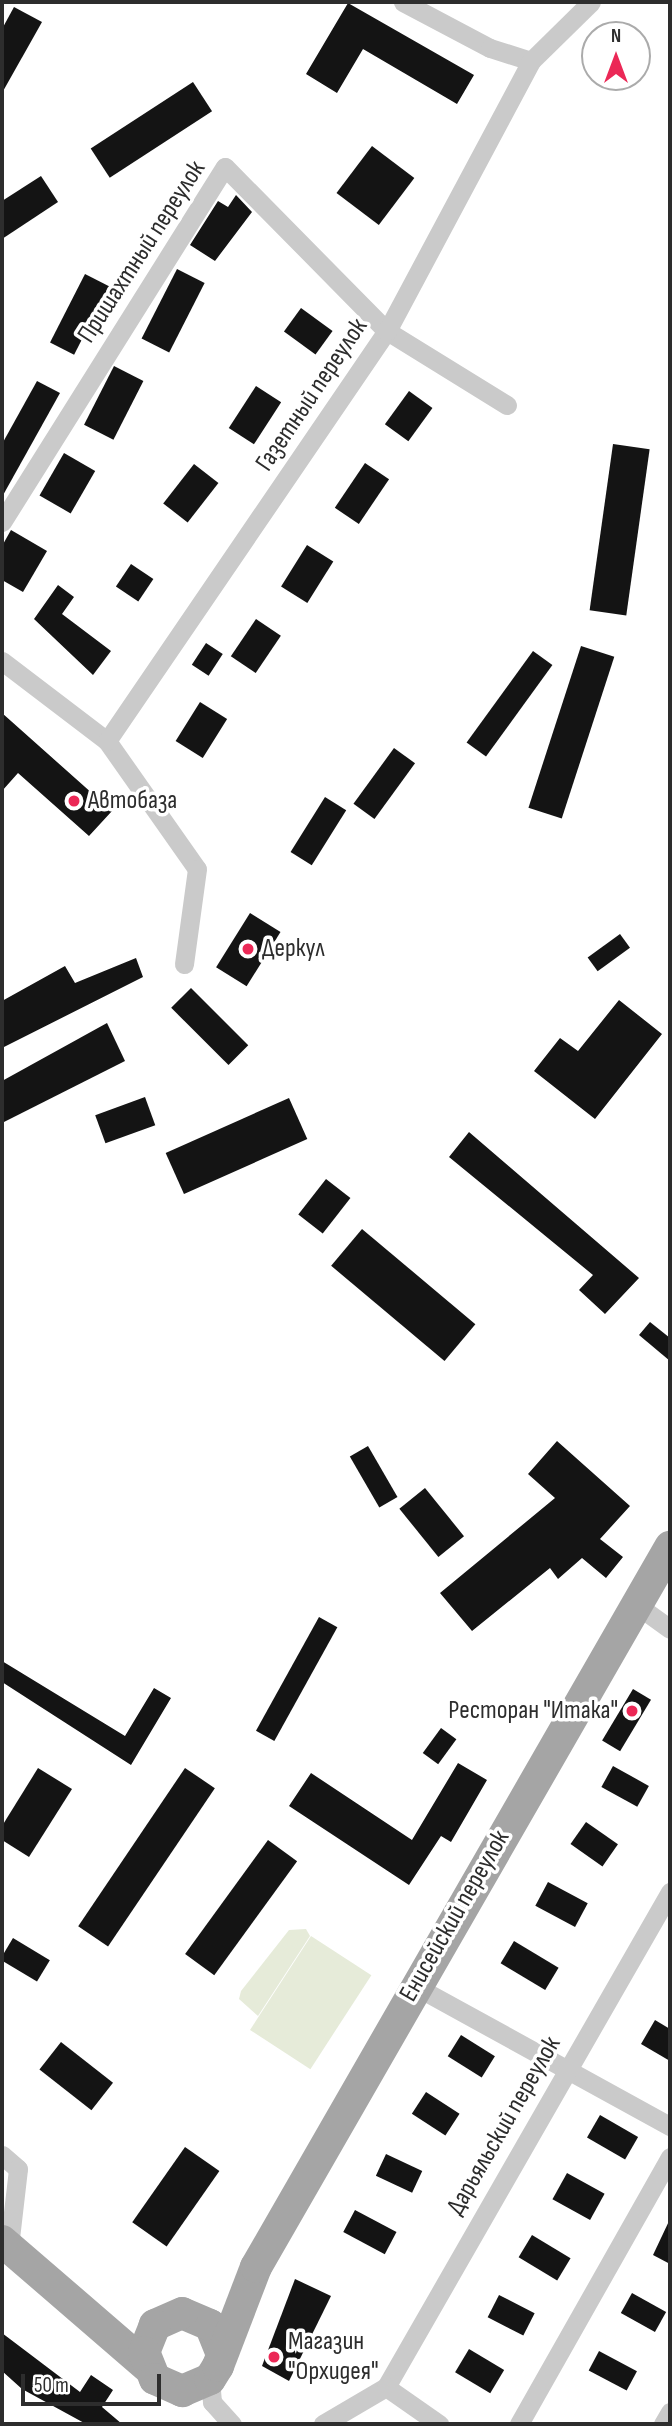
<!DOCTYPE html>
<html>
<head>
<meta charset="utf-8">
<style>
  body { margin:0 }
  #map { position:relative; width:672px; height:2426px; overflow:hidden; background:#fff; font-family:"Sofia Sans Condensed",sans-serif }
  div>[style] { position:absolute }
  .green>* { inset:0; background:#e6ebd9; transform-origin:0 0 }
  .building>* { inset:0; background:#141414; transform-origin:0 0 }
  .street>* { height:19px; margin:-9.5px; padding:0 9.5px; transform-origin:9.5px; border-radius:9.5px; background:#cacaca }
  .primary>* { height:32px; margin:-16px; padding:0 16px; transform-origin:16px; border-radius:16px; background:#a5a5a5 }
  .dots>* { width:19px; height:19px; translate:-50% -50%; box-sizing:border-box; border:4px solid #fff; border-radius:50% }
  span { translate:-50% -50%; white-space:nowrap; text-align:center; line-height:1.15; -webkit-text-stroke:7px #fff; paint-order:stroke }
  .street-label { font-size:26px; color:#2d2d2d }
  .poi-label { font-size:26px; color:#2d2d2d }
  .left { translate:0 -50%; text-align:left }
  .right { translate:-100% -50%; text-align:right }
  .frame { position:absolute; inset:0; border:4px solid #2d2d2d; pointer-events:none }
  .north { position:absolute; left:581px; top:21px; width:70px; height:70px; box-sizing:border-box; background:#fff; border:2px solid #ababab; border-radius:50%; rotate:0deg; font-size:19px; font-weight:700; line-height:28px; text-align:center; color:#2d2d2d }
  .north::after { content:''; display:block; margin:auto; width:24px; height:32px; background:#eb2856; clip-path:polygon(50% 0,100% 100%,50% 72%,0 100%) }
  .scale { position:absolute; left:21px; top:2374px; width:140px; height:32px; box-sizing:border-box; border:4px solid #2d2d2d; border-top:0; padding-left:9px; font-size:21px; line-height:24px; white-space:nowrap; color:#2d2d2d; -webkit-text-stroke:5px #fff; paint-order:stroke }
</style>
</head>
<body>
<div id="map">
  <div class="green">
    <div style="clip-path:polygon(306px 1929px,310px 1936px,258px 2016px,239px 1999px,241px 1991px,289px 1930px)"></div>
    <div style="left:311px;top:1936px;width:72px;height:112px;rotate:33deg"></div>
  </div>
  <div class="building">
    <div style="clip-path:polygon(348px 3px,474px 75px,457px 104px,363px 49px,337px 93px,306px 74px)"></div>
    <div style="clip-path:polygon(14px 7px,42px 22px,2px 93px,2px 29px)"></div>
    <div style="left:193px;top:82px;width:35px;height:122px;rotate:57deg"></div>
    <div style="left:372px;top:146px;width:53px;height:59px;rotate:37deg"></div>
    <div style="clip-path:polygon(41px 176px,58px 202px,2px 239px,2px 201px)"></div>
    <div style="clip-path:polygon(236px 195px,252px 212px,215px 261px,190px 245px,218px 201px,228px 207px)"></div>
    <div style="left:177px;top:269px;width:31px;height:78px;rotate:27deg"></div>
    <div style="left:85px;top:274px;width:27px;height:77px;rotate:27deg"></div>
    <div style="left:301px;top:308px;width:39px;height:29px;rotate:36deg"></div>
    <div style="left:114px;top:366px;width:33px;height:66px;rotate:27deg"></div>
    <div style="clip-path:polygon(37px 381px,60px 393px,2px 497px,2px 444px)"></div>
    <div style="left:256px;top:386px;width:30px;height:50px;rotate:33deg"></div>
    <div style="left:409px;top:391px;width:29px;height:41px;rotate:36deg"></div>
    <div style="left:613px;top:444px;width:37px;height:168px;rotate:8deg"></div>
    <div style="left:64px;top:453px;width:36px;height:49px;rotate:30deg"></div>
    <div style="left:365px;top:463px;width:29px;height:54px;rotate:34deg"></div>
    <div style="left:194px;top:464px;width:31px;height:50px;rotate:38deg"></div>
    <div style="clip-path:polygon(11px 530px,47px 551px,23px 592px,2px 580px,2px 546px)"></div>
    <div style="left:307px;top:545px;width:31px;height:49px;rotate:32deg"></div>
    <div style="left:131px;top:564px;width:27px;height:27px;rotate:34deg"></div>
    <div style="clip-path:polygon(58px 585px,74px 597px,62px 614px,111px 651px,93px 675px,34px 619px)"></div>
    <div style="left:256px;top:619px;width:30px;height:45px;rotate:34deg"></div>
    <div style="left:206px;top:643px;width:20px;height:26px;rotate:33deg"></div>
    <div style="left:581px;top:646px;width:35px;height:170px;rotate:18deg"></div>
    <div style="left:533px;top:651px;width:24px;height:113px;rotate:36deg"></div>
    <div style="left:200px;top:702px;width:32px;height:46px;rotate:32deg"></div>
    <div style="clip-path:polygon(2px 713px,112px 811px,89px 836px,18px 773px,2px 791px)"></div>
    <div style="left:394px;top:748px;width:26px;height:69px;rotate:36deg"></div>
    <div style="left:325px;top:797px;width:25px;height:65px;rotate:32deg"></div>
    <div style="left:250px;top:913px;width:36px;height:64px;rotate:32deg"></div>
    <div style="left:620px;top:934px;width:17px;height:40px;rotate:54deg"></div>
    <div style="clip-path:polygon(136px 958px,143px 977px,2px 1048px,2px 1001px,65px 966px,75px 983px)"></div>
    <div style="left:191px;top:988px;width:81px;height:28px;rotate:45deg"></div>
    <div style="clip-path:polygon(619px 1000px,662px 1034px,595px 1119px,534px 1071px,560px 1038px,578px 1051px)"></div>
    <div style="clip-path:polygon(107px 1023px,125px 1061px,2px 1123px,2px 1081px)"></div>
    <div style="left:145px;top:1097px;width:30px;height:53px;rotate:70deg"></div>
    <div style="left:289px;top:1098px;width:45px;height:135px;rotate:66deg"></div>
    <div style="clip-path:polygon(469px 1132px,639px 1278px,605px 1314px,579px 1290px,593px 1275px,449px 1157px)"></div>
    <div style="left:326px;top:1179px;width:31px;height:45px;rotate:38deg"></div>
    <div style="left:362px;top:1229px;width:148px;height:48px;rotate:40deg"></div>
    <div style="clip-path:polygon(650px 1322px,670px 1338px,670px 1361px,639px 1335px)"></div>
    <div style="clip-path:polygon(557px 1441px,630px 1506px,600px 1539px,623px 1557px,606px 1578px,582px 1558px,558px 1579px,550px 1568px,472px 1631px,440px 1593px,555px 1498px,528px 1474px)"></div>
    <div style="left:368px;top:1446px;width:59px;height:21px;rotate:60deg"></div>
    <div style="left:425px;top:1488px;width:62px;height:33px;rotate:51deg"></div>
    <div style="left:319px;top:1617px;width:21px;height:130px;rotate:29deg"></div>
    <div style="clip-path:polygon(2px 1661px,125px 1736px,154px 1688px,171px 1698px,131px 1765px,2px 1682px)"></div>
    <div style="left:633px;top:1689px;width:21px;height:60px;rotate:31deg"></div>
    <div style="left:441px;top:1728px;width:19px;height:31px;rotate:36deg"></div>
    <div style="clip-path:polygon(458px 1763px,487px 1780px,451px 1842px,441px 1836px,409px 1885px,289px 1806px,311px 1773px,412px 1840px)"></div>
    <div style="left:613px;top:1766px;width:41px;height:24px;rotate:29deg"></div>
    <div style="clip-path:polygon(38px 1768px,72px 1789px,29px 1857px,2px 1840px,2px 1826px)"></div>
    <div style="left:185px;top:1768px;width:36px;height:191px;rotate:34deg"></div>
    <div style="left:586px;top:1822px;width:39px;height:27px;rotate:35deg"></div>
    <div style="left:268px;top:1840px;width:36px;height:141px;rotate:36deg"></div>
    <div style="left:548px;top:1882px;width:45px;height:27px;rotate:28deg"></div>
    <div style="left:13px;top:1938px;width:43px;height:25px;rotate:31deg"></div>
    <div style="left:514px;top:1941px;width:52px;height:26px;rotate:31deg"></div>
    <div style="clip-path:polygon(655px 2020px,670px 2029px,670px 2061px,641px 2044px)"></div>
    <div style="left:461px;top:2035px;width:40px;height:25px;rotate:32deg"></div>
    <div style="left:61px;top:2042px;width:66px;height:35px;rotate:38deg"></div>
    <div style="left:426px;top:2092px;width:40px;height:26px;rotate:33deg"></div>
    <div style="left:600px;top:2115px;width:44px;height:26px;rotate:30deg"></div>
    <div style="left:185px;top:2147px;width:42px;height:92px;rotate:35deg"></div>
    <div style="left:386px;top:2154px;width:40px;height:24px;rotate:25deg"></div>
    <div style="left:567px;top:2173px;width:43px;height:30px;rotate:29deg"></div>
    <div style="left:355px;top:2210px;width:47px;height:25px;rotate:28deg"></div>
    <div style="clip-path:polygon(670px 2219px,670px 2264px,653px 2255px)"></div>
    <div style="left:532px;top:2235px;width:45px;height:26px;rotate:31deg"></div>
    <div style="clip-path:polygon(295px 2279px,331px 2296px,289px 2381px,262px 2366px)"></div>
    <div style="left:632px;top:2293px;width:39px;height:23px;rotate:29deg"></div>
    <div style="left:499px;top:2295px;width:40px;height:25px;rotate:27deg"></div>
    <div style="clip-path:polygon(2px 2333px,80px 2392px,91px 2375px,113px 2390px,102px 2407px,122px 2424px,86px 2424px,22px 2389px,2px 2371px)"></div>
    <div style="left:469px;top:2349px;width:41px;height:27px;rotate:31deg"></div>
    <div style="left:599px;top:2351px;width:43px;height:22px;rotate:28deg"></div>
  </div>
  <div class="street">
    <div style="left:403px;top:2px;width:98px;rotate:27.9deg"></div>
    <div style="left:490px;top:48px;width:43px;rotate:17.6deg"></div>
    <div style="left:2px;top:522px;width:419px;rotate:-57.9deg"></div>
    <div style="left:225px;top:167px;width:231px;rotate:45.4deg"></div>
    <div style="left:387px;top:331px;width:141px;rotate:31.7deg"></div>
    <div style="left:2px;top:661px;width:132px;rotate:37.3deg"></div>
    <div style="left:107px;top:741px;width:156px;rotate:54.9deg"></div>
    <div style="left:197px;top:869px;width:96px;rotate:97.8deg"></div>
    <div style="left:107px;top:741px;width:496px;rotate:-55.7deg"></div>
    <div style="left:387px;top:331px;width:306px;rotate:-61.9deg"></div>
    <div style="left:531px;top:61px;width:84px;rotate:-44.5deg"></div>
    <div style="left:634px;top:1603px;width:44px;rotate:35.8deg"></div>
    <div style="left:415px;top:1986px;width:291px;rotate:28.8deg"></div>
    <div style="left:2px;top:2155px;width:21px;rotate:41deg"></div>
    <div style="left:18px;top:2169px;width:79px;rotate:96.6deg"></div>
    <div style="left:210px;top:2379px;width:23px;rotate:85deg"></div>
    <div style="left:212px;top:2402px;width:30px;rotate:48deg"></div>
    <div style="left:386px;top:2387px;width:571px;rotate:-60.16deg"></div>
    <div style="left:323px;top:2424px;width:73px;rotate:-30.4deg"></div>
    <div style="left:386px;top:2387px;width:65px;rotate:34.9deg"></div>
    <div style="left:519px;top:2424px;width:307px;rotate:-60.5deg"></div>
    <div style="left:663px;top:2424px;width:14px;rotate:-60deg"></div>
  </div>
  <div class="primary">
    <div style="left:2px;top:2241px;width:191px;rotate:40.8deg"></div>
    <div style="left:221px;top:2352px;width:29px;rotate:-112deg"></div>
    <div style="left:210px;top:2325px;width:30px;rotate:-157deg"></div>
    <div style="left:182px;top:2313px;width:30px;rotate:156deg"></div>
    <div style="left:155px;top:2325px;width:29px;rotate:112deg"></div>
    <div style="left:144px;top:2352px;width:29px;rotate:68deg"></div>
    <div style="left:155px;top:2379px;width:30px;rotate:24deg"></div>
    <div style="left:182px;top:2391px;width:30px;rotate:-23deg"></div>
    <div style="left:210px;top:2379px;width:15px;rotate:-58deg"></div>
    <div style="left:218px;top:2366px;width:106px;rotate:-69deg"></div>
    <div style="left:256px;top:2267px;width:831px;rotate:-60.1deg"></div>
  </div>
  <div class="dots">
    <div style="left:74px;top:801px;background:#eb2856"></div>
    <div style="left:248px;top:949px;background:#eb2856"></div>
    <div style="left:632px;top:1711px;background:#eb2856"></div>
    <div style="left:274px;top:2357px;background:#eb2856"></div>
  </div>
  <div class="street-label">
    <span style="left:142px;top:252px;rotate:-57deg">Пришахтный переулок</span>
    <span style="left:312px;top:395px;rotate:-56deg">Газетный переулок</span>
    <span style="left:455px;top:1916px;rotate:-60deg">Енисейский переулок</span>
    <span style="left:504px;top:2126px;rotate:-60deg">Дарьяльский переулок</span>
  </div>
  <div class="poi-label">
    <span class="left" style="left:88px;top:801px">Автобаза</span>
    <span class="left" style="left:262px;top:949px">Деркул</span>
    <span class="right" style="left:618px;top:1711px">Ресторан "Итака"</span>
    <span class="left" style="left:288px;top:2357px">Магазин<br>"Орхидея"</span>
  </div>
  <div class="frame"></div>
  <div class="north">N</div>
  <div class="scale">50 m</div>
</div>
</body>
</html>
